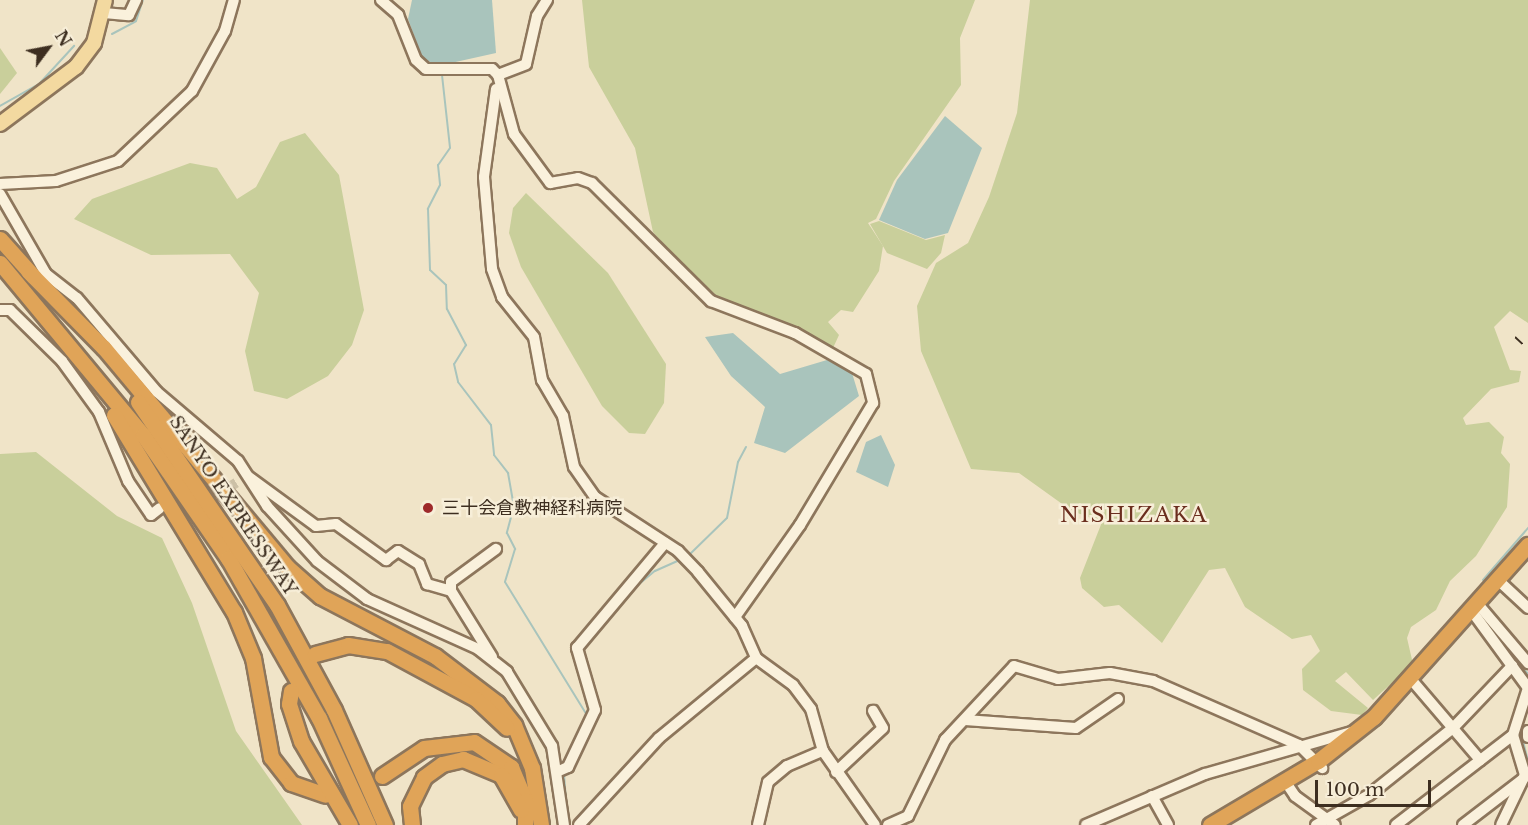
<!DOCTYPE html>
<html>
<head>
<meta charset="utf-8">
<style>
  body { margin:0 }
  #map { position:relative; width:1528px; height:825px; overflow:hidden; background:#f0e4c8; font-family:"Libre Baskerville","Noto Sans JP",serif }
  div>[style] { position:absolute }
  .green>* { inset:0; background:#c9cf9b }
  .water>* { inset:0; background:#a9c4bc }
  .stream>* { height:2px; margin:-1px; padding:0 1px; transform-origin:1px; border-radius:1px; background:#a9c4bc }
  .minor-tunnel>* { height:10px; margin-top:-5px; transform-origin:0; background:repeating-linear-gradient(90deg,#ccc0a6 0 10px,transparent 0 15px) }
  .highway-tunnel>* { height:15px; margin-top:-7.5px; transform-origin:0; background:repeating-linear-gradient(90deg,#ccc0a6 0 15px,transparent 0 23px) }
  .roads { filter:drop-shadow(2px 0 #8d765c) drop-shadow(-2px 0 #8d765c) drop-shadow(0 2px #8d765c) drop-shadow(0 -2px #8d765c) }
  .minor>* { height:10px; margin:-5px; padding:0 5px; transform-origin:5px; border-radius:5px; background:#faf1dc }
  .major>* { height:14px; margin:-7px; padding:0 7px; transform-origin:7px; border-radius:7px; background:#f3d9a0 }
  .highway>* { height:15px; margin:-7.5px; padding:0 7.5px; transform-origin:7.5px; border-radius:7.5px; background:#e0a458 }
  .rail>* { height:2px; margin-top:-1px; transform-origin:0; background:repeating-linear-gradient(90deg,#3d2e20 0 10px,transparent 0 20px) }
  .dots>* { width:16px; height:16px; translate:-50% -50%; box-sizing:border-box; border:3px solid #f7eed8; border-radius:50% }
  span { translate:-50% -50%; white-space:nowrap; text-align:center; line-height:1.15; -webkit-text-stroke:5px #f7eed8; paint-order:stroke }
  .street-label { font-size:18px; color:#3d2e20 }
  .poi-label { font-size:18px; color:#3d2e20 }
  .left { translate:0 -50%; text-align:left }
  .quarter-label { font-size:21px; color:#6b2e1e; letter-spacing:1.5px }
  .north { position:absolute; left:18px; top:18px; width:60px; height:60px; -webkit-text-stroke:4px #f7eed8; paint-order:stroke; rotate:58deg; font-size:16px; font-weight:700; line-height:24px; text-align:center; color:#3d2e20 }
  .north::after { content:''; display:block; margin:auto; width:21px; height:27px; background:#3d2e20; clip-path:polygon(50% 0,100% 100%,50% 72%,0 100%) }
  .scale { position:absolute; left:1315px; top:780px; width:116px; height:27px; box-sizing:border-box; border:3px solid #3d2e20; border-top:0; padding-left:8px; font-size:18px; line-height:21px; white-space:nowrap; color:#3d2e20; -webkit-text-stroke:4px #f7eed8; paint-order:stroke }
</style>
</head>
<body>
<div id="map">
  <div class="green">
    <div style="clip-path:polygon(582px 0,975px 0,960px 38px,961px 85px,894px 181px,876px 219px,868px 223px,883px 246px,879px 271px,853px 312px,841px 310px,828px 322px,839px 335px,833px 348px,726px 304px,701px 287px,653px 232px,635px 148px,589px 67px)"></div>
    <div style="clip-path:polygon(1030px 0,1528px 0,1528px 323px,1510px 311px,1494px 327px,1510px 370px,1521px 371px,1519px 382px,1491px 389px,1463px 418px,1466px 425px,1489px 422px,1504px 437px,1501px 453px,1510px 464px,1507px 507px,1476px 556px,1450px 581px,1436px 610px,1411px 627px,1407px 638px,1413px 664px,1373px 700px,1346px 672px,1335px 681px,1368px 708px,1362px 715px,1331px 711px,1303px 690px,1302px 669px,1320px 651px,1311px 635px,1292px 639px,1245px 607px,1225px 568px,1209px 570px,1162px 643px,1119px 605px,1104px 607px,1082px 588px,1080px 578px,1102px 522px,1072px 511px,1019px 473px,971px 469px,921px 351px,917px 306px,936px 263px,968px 243px,989px 197px,1017px 113px)"></div>
    <div style="clip-path:polygon(0 48px,17px 73px,0 94px)"></div>
    <div style="clip-path:polygon(305px 133px,339px 175px,364px 310px,352px 345px,328px 376px,287px 399px,254px 391px,245px 351px,259px 293px,230px 254px,151px 255px,74px 219px,92px 199px,190px 163px,217px 168px,237px 199px,256px 187px,280px 142px)"></div>
    <div style="clip-path:polygon(526px 193px,608px 273px,666px 364px,664px 403px,645px 434px,629px 433px,602px 406px,521px 267px,509px 233px,513px 208px)"></div>
    <div style="clip-path:polygon(879px 221px,926px 240px,945px 235px,941px 253px,927px 269px,887px 253px,870px 224px)"></div>
    <div style="clip-path:polygon(36px 452px,117px 516px,162px 538px,192px 603px,236px 731px,302px 825px,0 825px,0 454px)"></div>
  </div>
  <div class="water">
    <div style="clip-path:polygon(412px 0,492px 0,496px 53px,442px 65px,423px 60px,408px 19px)"></div>
    <div style="clip-path:polygon(945px 116px,982px 148px,948px 233px,925px 239px,879px 220px,897px 180px)"></div>
    <div style="clip-path:polygon(733px 333px,780px 374px,827px 360px,852px 373px,859px 396px,785px 453px,754px 443px,765px 407px,731px 376px,705px 337px)"></div>
    <div style="clip-path:polygon(881px 435px,895px 465px,888px 487px,856px 472px,866px 442px)"></div>
  </div>
  <div class="stream">
    <div style="left:112px;top:34px;width:27px;rotate:-28deg"></div>
    <div style="left:136px;top:21px;width:22px;rotate:-72deg"></div>
    <div style="left:442px;top:75px;width:73px;rotate:83.7deg"></div>
    <div style="left:450px;top:148px;width:21px;rotate:125deg"></div>
    <div style="left:438px;top:165px;width:20px;rotate:84deg"></div>
    <div style="left:440px;top:185px;width:27px;rotate:117deg"></div>
    <div style="left:428px;top:209px;width:61px;rotate:88.1deg"></div>
    <div style="left:430px;top:270px;width:22px;rotate:43deg"></div>
    <div style="left:446px;top:285px;width:24px;rotate:88deg"></div>
    <div style="left:447px;top:309px;width:41px;rotate:62.2deg"></div>
    <div style="left:466px;top:345px;width:22px;rotate:122deg"></div>
    <div style="left:454px;top:364px;width:18px;rotate:77deg"></div>
    <div style="left:458px;top:382px;width:54px;rotate:52.5deg"></div>
    <div style="left:491px;top:425px;width:30px;rotate:84deg"></div>
    <div style="left:494px;top:455px;width:23px;rotate:52deg"></div>
    <div style="left:508px;top:473px;width:34px;rotate:80deg"></div>
    <div style="left:514px;top:506px;width:28px;rotate:105deg"></div>
    <div style="left:507px;top:533px;width:18px;rotate:63deg"></div>
    <div style="left:515px;top:549px;width:34px;rotate:107deg"></div>
    <div style="left:505px;top:582px;width:158px;rotate:58.4deg"></div>
    <div style="left:0;top:106px;width:45px;rotate:-29.4deg"></div>
    <div style="left:39px;top:84px;width:52px;rotate:-47.4deg"></div>
    <div style="left:688px;top:556px;width:54px;rotate:-44.3deg"></div>
    <div style="left:727px;top:518px;width:57px;rotate:-78.9deg"></div>
    <div style="left:738px;top:462px;width:17px;rotate:-62deg"></div>
    <div style="left:1483px;top:580px;width:69px;rotate:-49.1deg"></div>
    <div style="left:632px;top:590px;width:30px;rotate:-40deg"></div>
    <div style="left:655px;top:571px;width:27px;rotate:-24deg"></div>
    <div style="left:1508px;top:653px;width:29px;rotate:46deg"></div>
    <div style="left:592px;top:682px;width:30px;rotate:75deg"></div>
    <div style="left:1525px;top:715px;width:9px;rotate:-72deg"></div>
    <div style="left:1520px;top:729px;width:34px;rotate:76deg"></div>
    <div style="left:591px;top:730px;width:16px;rotate:-63deg"></div>
    <div style="left:563px;top:766px;width:15px;rotate:-67deg"></div>
    <div style="left:564px;top:774px;width:40px;rotate:85.7deg"></div>
  </div>
  <div class="minor-tunnel">
    <div style="left:164px;top:508px;width:52px;rotate:-13.2deg"></div>
    <div style="left:215px;top:496px;width:25px;rotate:-32deg"></div>
  </div>
  <div class="highway-tunnel">
    <div style="left:325px;top:795px;width:60px;rotate:-18.4deg"></div>
  </div>
  <div class="roads">
    <div class="minor">
      <div style="left:381px;top:0;width:23px;rotate:41deg"></div>
      <div style="left:398px;top:15px;width:48px;rotate:68.2deg"></div>
      <div style="left:416px;top:60px;width:13px;rotate:42deg"></div>
      <div style="left:426px;top:69px;width:66px"></div>
      <div style="left:492px;top:69px;width:8px;rotate:45deg"></div>
      <div style="left:498px;top:75px;width:61px;rotate:74.8deg"></div>
      <div style="left:514px;top:134px;width:61px;rotate:53.7deg"></div>
      <div style="left:550px;top:183px;width:28px;rotate:-10deg"></div>
      <div style="left:578px;top:178px;width:15px;rotate:20deg"></div>
      <div style="left:592px;top:183px;width:168px;rotate:44.8deg"></div>
      <div style="left:711px;top:301px;width:90px;rotate:20.9deg"></div>
      <div style="left:795px;top:333px;width:82px;rotate:30deg"></div>
      <div style="left:866px;top:374px;width:30px;rotate:76deg"></div>
      <div style="left:873px;top:403px;width:142px;rotate:120.9deg"></div>
      <div style="left:800px;top:525px;width:113px;rotate:125.2deg"></div>
      <div style="left:104px;top:13px;width:25px;rotate:5deg"></div>
      <div style="left:129px;top:15px;width:17px;rotate:-65deg"></div>
      <div style="left:498px;top:75px;width:30px;rotate:-21deg"></div>
      <div style="left:526px;top:64px;width:49px;rotate:-77.1deg"></div>
      <div style="left:537px;top:16px;width:19px;rotate:-58deg"></div>
      <div style="left:496px;top:89px;width:89px;rotate:97.8deg"></div>
      <div style="left:484px;top:177px;width:92px;rotate:85deg"></div>
      <div style="left:492px;top:269px;width:30px;rotate:70deg"></div>
      <div style="left:502px;top:297px;width:51px;rotate:51.3deg"></div>
      <div style="left:534px;top:337px;width:44px;rotate:79.5deg"></div>
      <div style="left:542px;top:380px;width:42px;rotate:59.7deg"></div>
      <div style="left:563px;top:416px;width:52px;rotate:77.8deg"></div>
      <div style="left:574px;top:467px;width:37px;rotate:55deg"></div>
      <div style="left:595px;top:497px;width:99px;rotate:33deg"></div>
      <div style="left:678px;top:551px;width:29px;rotate:46deg"></div>
      <div style="left:698px;top:572px;width:70px;rotate:50.8deg"></div>
      <div style="left:742px;top:626px;width:35px;rotate:66deg"></div>
      <div style="left:756px;top:658px;width:46px;rotate:36.1deg"></div>
      <div style="left:793px;top:685px;width:30px;rotate:53deg"></div>
      <div style="left:811px;top:709px;width:44px;rotate:74.1deg"></div>
      <div style="left:823px;top:751px;width:90px;rotate:54.9deg"></div>
      <div style="left:0;top:184px;width:56px;rotate:-3.1deg"></div>
      <div style="left:56px;top:181px;width:65px;rotate:-17.9deg"></div>
      <div style="left:118px;top:161px;width:102px;rotate:-43.4deg"></div>
      <div style="left:192px;top:91px;width:68px;rotate:-61.2deg"></div>
      <div style="left:225px;top:31px;width:32px;rotate:-74deg"></div>
      <div style="left:0;top:194px;width:92px;rotate:60.1deg"></div>
      <div style="left:46px;top:274px;width:39px;rotate:38deg"></div>
      <div style="left:77px;top:298px;width:123px;rotate:49.6deg"></div>
      <div style="left:157px;top:392px;width:106px;rotate:40.4deg"></div>
      <div style="left:238px;top:461px;width:54px;rotate:57.2deg"></div>
      <div style="left:267px;top:506px;width:74px;rotate:47.7deg"></div>
      <div style="left:317px;top:561px;width:63px;rotate:37.2deg"></div>
      <div style="left:367px;top:599px;width:122px;rotate:24.2deg"></div>
      <div style="left:478px;top:649px;width:37px;rotate:38deg"></div>
      <div style="left:507px;top:672px;width:87px;rotate:58.7deg"></div>
      <div style="left:552px;top:746px;width:80px;rotate:81.4deg"></div>
      <div style="left:0;top:310px;width:10px"></div>
      <div style="left:10px;top:310px;width:73px;rotate:44.4deg"></div>
      <div style="left:62px;top:361px;width:63px;rotate:54deg"></div>
      <div style="left:99px;top:412px;width:75px;rotate:67.2deg"></div>
      <div style="left:128px;top:481px;width:41px;rotate:55.9deg"></div>
      <div style="left:151px;top:515px;width:11px;rotate:-38deg"></div>
      <div style="left:249px;top:477px;width:83px;rotate:36.2deg"></div>
      <div style="left:316px;top:526px;width:20px;rotate:-6deg"></div>
      <div style="left:336px;top:524px;width:62px;rotate:35.8deg"></div>
      <div style="left:386px;top:560px;width:15px;rotate:-37deg"></div>
      <div style="left:398px;top:551px;width:25px;rotate:32deg"></div>
      <div style="left:419px;top:564px;width:22px;rotate:68deg"></div>
      <div style="left:427px;top:584px;width:25px;rotate:16deg"></div>
      <div style="left:1498px;top:580px;width:41px;rotate:43deg"></div>
      <div style="left:1477px;top:603px;width:79px;rotate:49.6deg"></div>
      <div style="left:1471px;top:610px;width:97px;rotate:53.8deg"></div>
      <div style="left:1528px;top:688px;width:49px;rotate:107.7deg"></div>
      <div style="left:1513px;top:735px;width:42px;rotate:73.3deg"></div>
      <div style="left:1525px;top:775px;width:55px;rotate:115.6deg"></div>
      <div style="left:492px;top:657px;width:78px;rotate:-121.8deg"></div>
      <div style="left:451px;top:591px;width:9px;rotate:-90deg"></div>
      <div style="left:451px;top:582px;width:56px;rotate:-36.3deg"></div>
      <div style="left:1410px;top:678px;width:108px;rotate:49.5deg"></div>
      <div style="left:965px;top:720px;width:111px;rotate:4.1deg"></div>
      <div style="left:1076px;top:728px;width:51px;rotate:-34.6deg"></div>
      <div style="left:1528px;top:731px;width:6px;rotate:90deg"></div>
      <div style="left:559px;top:771px;width:10px;rotate:-24deg"></div>
      <div style="left:568px;top:767px;width:63px;rotate:-64.7deg"></div>
      <div style="left:595px;top:710px;width:65px;rotate:-106.2deg"></div>
      <div style="left:577px;top:648px;width:137px;rotate:-50deg"></div>
      <div style="left:836px;top:772px;width:64px;rotate:-43.1deg"></div>
      <div style="left:883px;top:728px;width:20px;rotate:-120deg"></div>
      <div style="left:1285px;top:781px;width:18px;rotate:56deg"></div>
      <div style="left:1295px;top:796px;width:49px;rotate:35.9deg"></div>
      <div style="left:1152px;top:796px;width:33px;rotate:61deg"></div>
      <div style="left:579px;top:825px;width:118px;rotate:-47.4deg"></div>
      <div style="left:659px;top:738px;width:126px;rotate:-39.5deg"></div>
      <div style="left:758px;top:825px;width:44px;rotate:-76.9deg"></div>
      <div style="left:768px;top:782px;width:25px;rotate:-40deg"></div>
      <div style="left:787px;top:766px;width:39px;rotate:-23deg"></div>
      <div style="left:888px;top:825px;width:22px;rotate:-24deg"></div>
      <div style="left:908px;top:816px;width:85px;rotate:-64deg"></div>
      <div style="left:945px;top:740px;width:101px;rotate:-47deg"></div>
      <div style="left:1014px;top:666px;width:46px;rotate:16.5deg"></div>
      <div style="left:1058px;top:679px;width:52px;rotate:-6.6deg"></div>
      <div style="left:1110px;top:673px;width:44px;rotate:10.5deg"></div>
      <div style="left:1153px;top:681px;width:159px;rotate:23.7deg"></div>
      <div style="left:1299px;top:745px;width:33px;rotate:45deg"></div>
      <div style="left:1086px;top:825px;width:129px;rotate:-23.2deg"></div>
      <div style="left:1205px;top:774px;width:156px;rotate:-16deg"></div>
      <div style="left:1316px;top:825px;width:61px;rotate:-29.5deg"></div>
      <div style="left:1369px;top:795px;width:107px;rotate:-38.6deg"></div>
      <div style="left:1453px;top:728px;width:86px;rotate:-46.4deg"></div>
      <div style="left:1396px;top:825px;width:148px;rotate:-37.6deg"></div>
      <div style="left:1463px;top:825px;width:76px;rotate:-37.5deg"></div>
    </div>
    <div class="major">
      <div style="left:0;top:124px;width:95px;rotate:-36.9deg"></div>
      <div style="left:76px;top:67px;width:30px;rotate:-53deg"></div>
      <div style="left:94px;top:43px;width:44px;rotate:-75.7deg"></div>
    </div>
    <div class="highway">
      <div style="left:0;top:239px;width:51px;rotate:48.2deg"></div>
      <div style="left:0;top:263px;width:224px;rotate:50.3deg"></div>
      <div style="left:143px;top:435px;width:150px;rotate:55.4deg"></div>
      <div style="left:228px;top:558px;width:184px;rotate:60.4deg"></div>
      <div style="left:319px;top:718px;width:118px;rotate:65.4deg"></div>
      <div style="left:28px;top:271px;width:108px;rotate:45.4deg"></div>
      <div style="left:104px;top:348px;width:285px;rotate:50.1deg"></div>
      <div style="left:287px;top:567px;width:44px;rotate:41.3deg"></div>
      <div style="left:320px;top:596px;width:130px;rotate:27.6deg"></div>
      <div style="left:435px;top:656px;width:78px;rotate:37.2deg"></div>
      <div style="left:497px;top:703px;width:28px;rotate:52deg"></div>
      <div style="left:514px;top:725px;width:47px;rotate:67.3deg"></div>
      <div style="left:532px;top:768px;width:58px;rotate:81deg"></div>
      <div style="left:138px;top:402px;width:246px;rotate:55.6deg"></div>
      <div style="left:277px;top:605px;width:119px;rotate:61.5deg"></div>
      <div style="left:334px;top:710px;width:126px;rotate:66.1deg"></div>
      <div style="left:114px;top:415px;width:231px;rotate:58.7deg"></div>
      <div style="left:234px;top:612px;width:50px;rotate:67.6deg"></div>
      <div style="left:253px;top:658px;width:101px;rotate:79.7deg"></div>
      <div style="left:271px;top:757px;width:33px;rotate:52deg"></div>
      <div style="left:291px;top:783px;width:36px;rotate:19deg"></div>
      <div style="left:315px;top:654px;width:34px;rotate:-15deg"></div>
      <div style="left:348px;top:645px;width:39px;rotate:9deg"></div>
      <div style="left:387px;top:651px;width:101px;rotate:28.3deg"></div>
      <div style="left:476px;top:699px;width:42px;rotate:43.1deg"></div>
      <div style="left:291px;top:691px;width:13px;rotate:99deg"></div>
      <div style="left:289px;top:704px;width:39px;rotate:72deg"></div>
      <div style="left:301px;top:741px;width:97px;rotate:59.7deg"></div>
      <div style="left:382px;top:776px;width:50px;rotate:-33.7deg"></div>
      <div style="left:424px;top:748px;width:50px;rotate:-6.8deg"></div>
      <div style="left:474px;top:742px;width:45px;rotate:34deg"></div>
      <div style="left:511px;top:767px;width:36px;rotate:67deg"></div>
      <div style="left:525px;top:800px;width:25px;rotate:90deg"></div>
      <div style="left:412px;top:825px;width:19px;rotate:-96deg"></div>
      <div style="left:410px;top:806px;width:32px;rotate:-64deg"></div>
      <div style="left:424px;top:777px;width:22px;rotate:-36deg"></div>
      <div style="left:442px;top:764px;width:22px;rotate:-13deg"></div>
      <div style="left:463px;top:759px;width:41px;rotate:22.8deg"></div>
      <div style="left:501px;top:775px;width:40px;rotate:60.3deg"></div>
      <div style="left:1210px;top:825px;width:126px;rotate:-30.7deg"></div>
      <div style="left:1318px;top:761px;width:71px;rotate:-38.2deg"></div>
      <div style="left:1374px;top:717px;width:231px;rotate:-48.2deg"></div>
    </div>
  </div>
  <div class="rail">
    <div style="left:1515px;top:337px;width:18px;rotate:43deg"></div>
  </div>
  <div class="dots">
    <div style="left:428px;top:508px;background:#9e2a2b"></div>
  </div>
  <div class="street-label">
    <span style="left:233px;top:506px;rotate:56deg">SANYO EXPRESSWAY</span>
  </div>
  <div class="poi-label">
    <span class="left" style="left:442px;top:508px">三十会倉敷神経科病院</span>
  </div>
  <div class="quarter-label">
    <span style="left:1134px;top:515px">NISHIZAKA</span>
  </div>
  <div class="north">N</div>
  <div class="scale">100 m</div>
</div>
</body>
</html>
